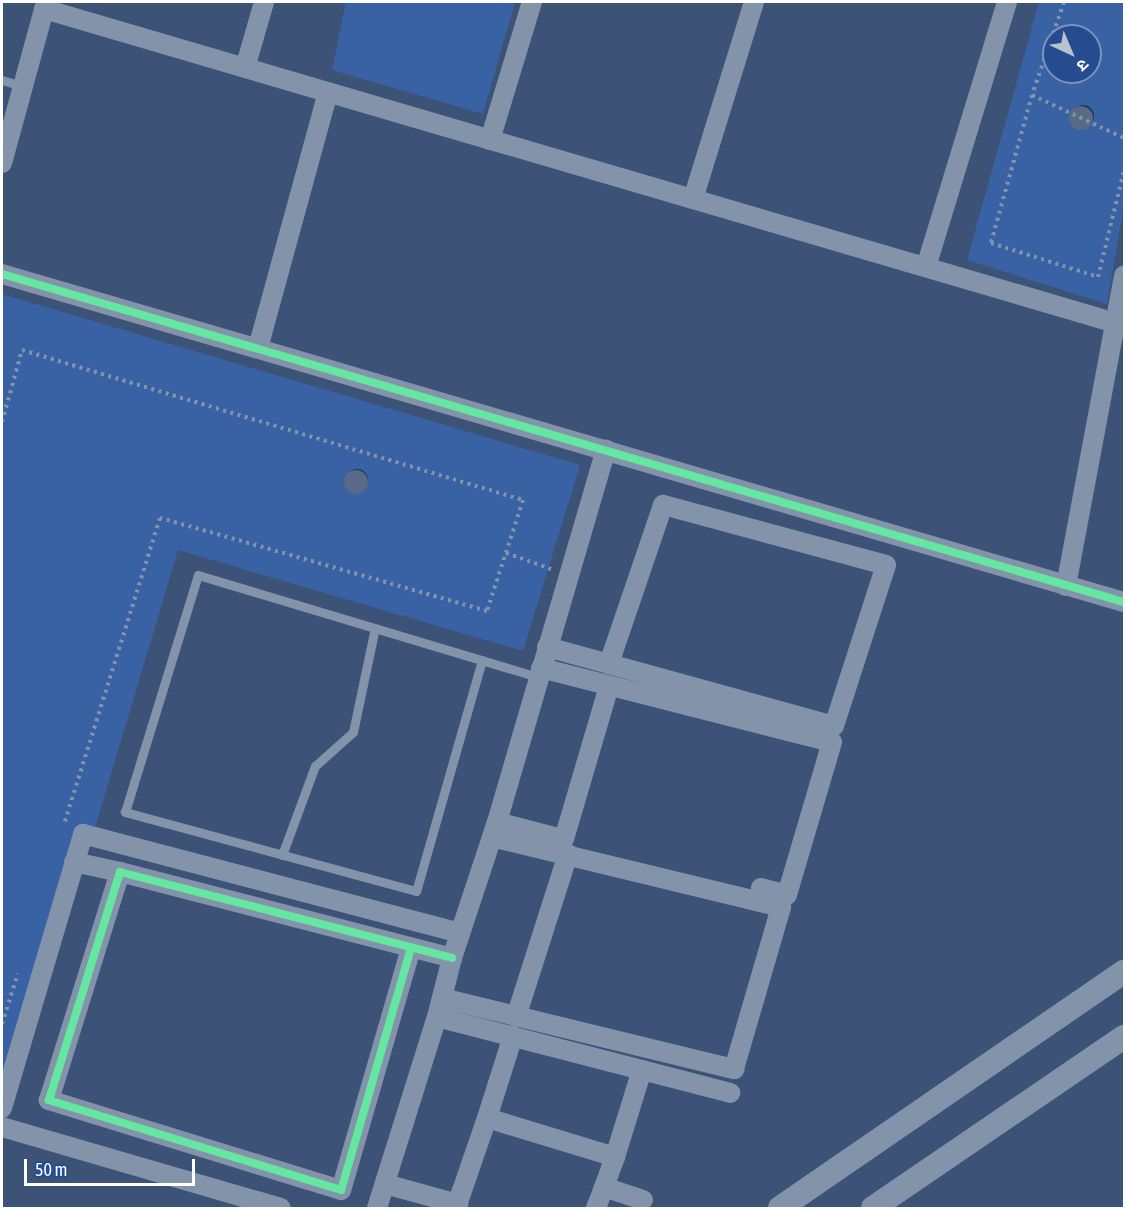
<!DOCTYPE html>
<html>
<head>
<meta charset="utf-8">
<style>
  body { margin:0 }
  #map { position:relative; width:1126px; height:1210px; overflow:hidden; background:#3c5276; font-family:"Asap Condensed","Noto Sans Devanagari",sans-serif }
  div>[style] { position:absolute }
  .green>* { inset:0; background:#3962a5 }
  .shadow>* { inset:0; background:#0007 }
  .round { border-radius:50% }
  .building>* { inset:0; background:#586a86 }
  .path>* { height:4px; margin-top:-2px; transform-origin:0; background:repeating-linear-gradient(90deg,#8393aa 0 3px,transparent 0 7.5px) }
  .service>* { height:9px; margin:-4.5px; padding:0 4.5px; transform-origin:4.5px; border-radius:4.5px; background:#8393aa }
  .minor>* { height:20px; margin:-10px; padding:0 10px; transform-origin:10px; border-radius:10px; background:#8393aa }
  .tertiary>* { height:24px; margin:-12px; padding:0 12px; transform-origin:12px; border-radius:12px; background:#8393aa }
  .cycleway>* { height:8px; margin:-4px; padding:0 4px; transform-origin:4px; border-radius:4px; background:#66e7a1 }
  span { translate:-50% -50%; white-space:nowrap; text-align:center; line-height:1.15; -webkit-text-stroke:6px #244c8f; paint-order:stroke }
  .frame { position:absolute; inset:0; border:3px solid #fff; pointer-events:none }
  .north { position:absolute; left:1042px; top:24px; width:60px; height:60px; box-sizing:border-box; background:#244c8f; border:2px solid #7c94bc; border-radius:50%; rotate:136deg; font-size:16px; font-weight:700; line-height:24px; text-align:center; color:#fff }
  .north::after { content:''; display:block; margin:auto; width:21px; height:27px; background:#bbc2cf; clip-path:polygon(50% 0,100% 100%,50% 72%,0 100%) }
  .scale { position:absolute; left:24px; top:1159px; width:171px; height:27px; box-sizing:border-box; border:3px solid #fff; border-top:0; padding-left:8px; font-size:18px; line-height:21px; white-space:nowrap; color:#fff; -webkit-text-stroke:4px #244c8f; paint-order:stroke }
</style>
</head>
<body>
<div id="map">
  <div class="green">
    <div style="clip-path:polygon(346px 2px,515px 2px,483px 114px,332px 70px)"></div>
    <div style="clip-path:polygon(evenodd,1039px 2px,1124px 2px,1124px 204px,1107px 304px,967px 260px,1039px 2px,1054px 36px,1090px 36px,1090px 72px,1054px 72px,1054px 36px)"></div>
    <div style="clip-path:polygon(2px 294px,580px 465px,523px 651px,178px 550px,8px 1118px,2px 1116px)"></div>
  </div>
  <div class="shadow">
    <div class="round" style="left:1072px;top:105px;width:22px;height:22px"></div>
    <div class="round" style="left:346px;top:469px;width:22px;height:22px"></div>
  </div>
  <div class="building">
    <div class="round" style="left:1069px;top:106px;width:24px;height:24px"></div>
    <div class="round" style="left:344px;top:470px;width:24px;height:24px"></div>
  </div>
  <div class="path">
    <div style="left:1064px;top:2px;width:98px;rotate:109deg"></div>
    <div style="left:1032px;top:95px;width:154px;rotate:105.5deg"></div>
    <div style="left:991px;top:243px;width:112px;rotate:17.6deg"></div>
    <div style="left:1098px;top:277px;width:110px;rotate:-76.3deg"></div>
    <div style="left:1032px;top:95px;width:102px;rotate:25.1deg"></div>
    <div style="left:2px;top:422px;width:75px;rotate:-74.5deg"></div>
    <div style="left:22px;top:350px;width:523px;rotate:16.67deg"></div>
    <div style="left:523px;top:500px;width:117px;rotate:108deg"></div>
    <div style="left:487px;top:611px;width:340px;rotate:-164.1deg"></div>
    <div style="left:160px;top:518px;width:318px;rotate:107.4deg"></div>
    <div style="left:506px;top:553px;width:48px;rotate:19.6deg"></div>
    <div style="left:2px;top:1024px;width:53px;rotate:-72.6deg"></div>
  </div>
  <div class="service">
    <div style="left:2px;top:80px;width:21px;rotate:17deg"></div>
    <div style="left:482px;top:660px;width:240px;rotate:105.9deg"></div>
    <div style="left:416px;top:891px;width:302px;rotate:-164.8deg"></div>
    <div style="left:125px;top:812px;width:248px;rotate:-72.9deg"></div>
    <div style="left:198px;top:575px;width:355px;rotate:16.7deg"></div>
    <div style="left:282px;top:855px;width:95px;rotate:-69.7deg"></div>
    <div style="left:315px;top:766px;width:51px;rotate:-41.8deg"></div>
    <div style="left:353px;top:732px;width:106px;rotate:-78.1deg"></div>
  </div>
  <div class="minor">
    <div style="left:44px;top:9px;width:1117px;rotate:16.33deg"></div>
    <div style="left:245px;top:68px;width:69px;rotate:-73.9deg"></div>
    <div style="left:490px;top:140px;width:144px;rotate:-73.1deg"></div>
    <div style="left:2px;top:163px;width:167px;rotate:-74.7deg"></div>
    <div style="left:693px;top:199px;width:206px;rotate:-72.8deg"></div>
    <div style="left:926px;top:267px;width:277px;rotate:-73deg"></div>
    <div style="left:2px;top:274px;width:1169px;rotate:16.3deg"></div>
    <div style="left:258px;top:348px;width:265px;rotate:-74.7deg"></div>
    <div style="left:1066px;top:586px;width:316px;rotate:-79.4deg"></div>
    <div style="left:547px;top:647px;width:64px;rotate:15.3deg"></div>
    <div style="left:609px;top:664px;width:233px;rotate:15.4deg"></div>
    <div style="left:834px;top:726px;width:169px;rotate:-72.1deg"></div>
    <div style="left:886px;top:565px;width:231px;rotate:-164.9deg"></div>
    <div style="left:663px;top:505px;width:168px;rotate:108.8deg"></div>
    <div style="left:541px;top:668px;width:300px;rotate:14.3deg"></div>
    <div style="left:832px;top:742px;width:159px;rotate:106.4deg"></div>
    <div style="left:787px;top:895px;width:27px;rotate:-165deg"></div>
    <div style="left:497px;top:822px;width:63px;rotate:14.7deg"></div>
    <div style="left:564px;top:839px;width:159px;rotate:-73.6deg"></div>
    <div style="left:74px;top:862px;width:47px;rotate:12.3deg"></div>
    <div style="left:411px;top:948px;width:252px;rotate:106.1deg"></div>
    <div style="left:341px;top:1190px;width:306px;rotate:-162.9deg"></div>
    <div style="left:49px;top:1100px;width:239px;rotate:-72.7deg"></div>
    <div style="left:120px;top:872px;width:343px;rotate:14.5deg"></div>
    <div style="left:442px;top:998px;width:301px;rotate:13.7deg"></div>
    <div style="left:734px;top:1069px;width:169px;rotate:-73.8deg"></div>
    <div style="left:781px;top:907px;width:297px;rotate:-166.4deg"></div>
    <div style="left:437px;top:1017px;width:303px;rotate:14.5deg"></div>
    <div style="left:516px;top:1017px;width:171px;rotate:-72.3deg"></div>
    <div style="left:513px;top:1036px;width:86px;rotate:107.6deg"></div>
    <div style="left:487px;top:1118px;width:134px;rotate:16.9deg"></div>
    <div style="left:615px;top:1157px;width:91px;rotate:-72.8deg"></div>
    <div style="left:2px;top:1108px;width:286px;rotate:-73.5deg"></div>
    <div style="left:83px;top:834px;width:390px;rotate:14.7deg"></div>
    <div style="left:2px;top:1127px;width:290px;rotate:16.2deg"></div>
    <div style="left:615px;top:1157px;width:32px;rotate:110deg"></div>
    <div style="left:604px;top:1187px;width:41px;rotate:18.4deg"></div>
    <div style="left:385px;top:1184px;width:76px;rotate:15.3deg"></div>
    <div style="left:377px;top:1208px;width:200px;rotate:-72.6deg"></div>
    <div style="left:437px;top:1017px;width:61px;rotate:-75.7deg"></div>
    <div style="left:452px;top:958px;width:143px;rotate:-71.7deg"></div>
    <div style="left:497px;top:822px;width:388px;rotate:-73.7deg"></div>
    <div style="left:456px;top:1208px;width:95px;rotate:-71deg"></div>
    <div style="left:596px;top:1208px;width:22px;rotate:-69deg"></div>
  </div>
  <div class="tertiary">
    <div style="left:780px;top:1208px;width:417px;rotate:-34.5deg"></div>
    <div style="left:873px;top:1208px;width:304px;rotate:-34.3deg"></div>
  </div>
  <div class="cycleway">
    <div style="left:2px;top:274px;width:1169px;rotate:16.3deg"></div>
    <div style="left:411px;top:948px;width:252px;rotate:106.1deg"></div>
    <div style="left:341px;top:1190px;width:306px;rotate:-162.9deg"></div>
    <div style="left:49px;top:1100px;width:239px;rotate:-72.7deg"></div>
    <div style="left:120px;top:872px;width:343px;rotate:14.5deg"></div>
  </div>
  <div class="frame"></div>
  <div class="north">उ</div>
  <div class="scale">50 m</div>
</div>
</body>
</html>
